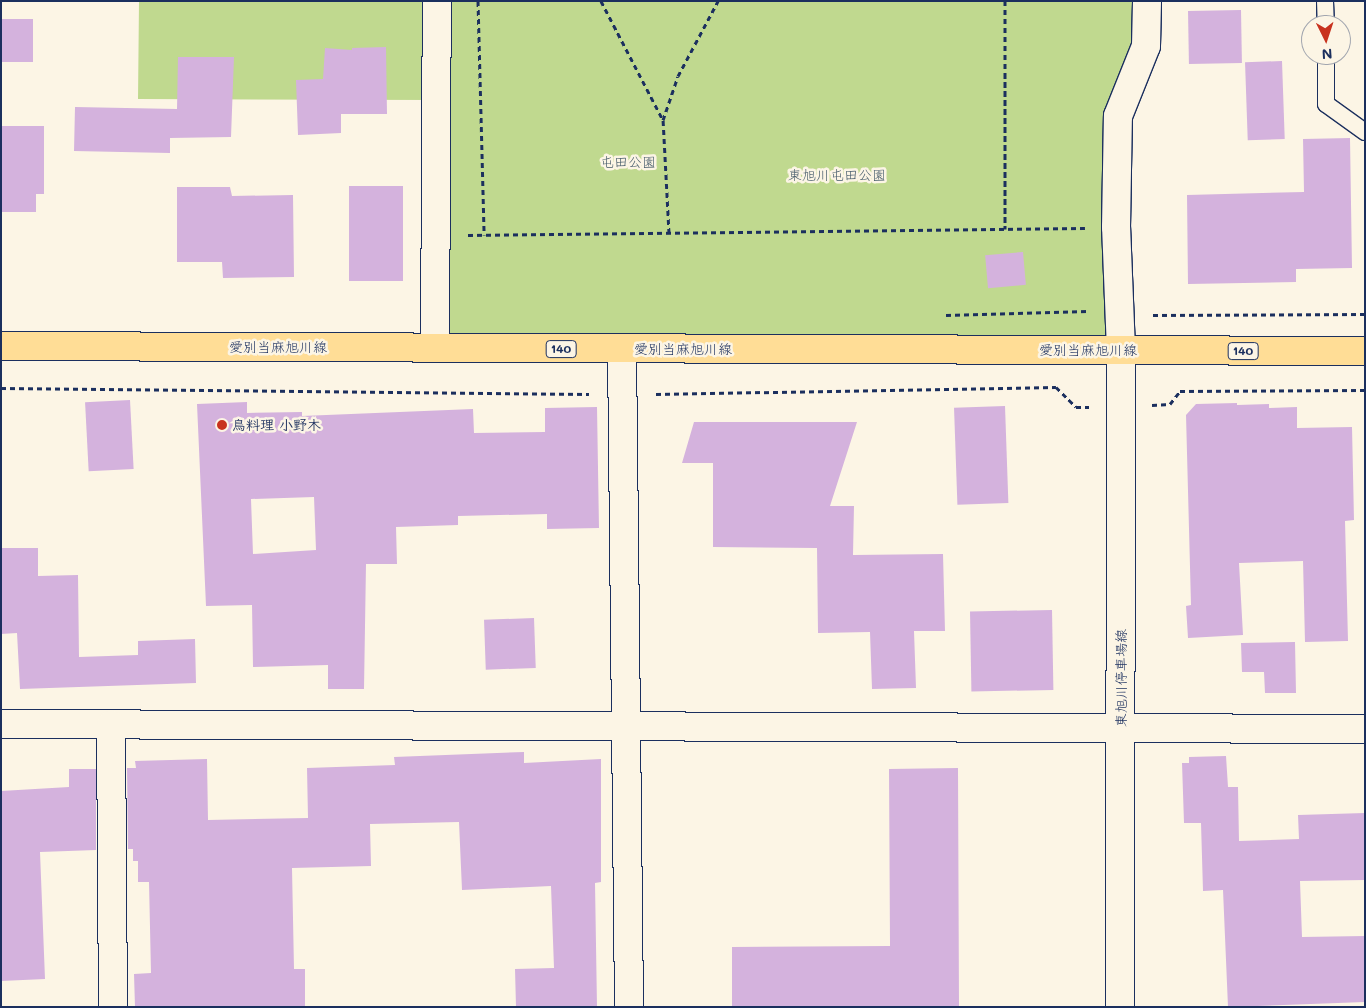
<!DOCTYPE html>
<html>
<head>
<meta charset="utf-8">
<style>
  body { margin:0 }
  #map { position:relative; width:1366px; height:1008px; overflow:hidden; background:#fcf5e5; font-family:Mali,"Klee One",sans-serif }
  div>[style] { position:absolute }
  .green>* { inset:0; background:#c0d98f }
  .building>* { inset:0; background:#d4b2dd; transform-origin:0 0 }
  .path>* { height:3px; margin-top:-1.5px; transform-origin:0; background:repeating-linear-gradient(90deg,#1b2f5e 0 5px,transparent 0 9px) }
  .roads { filter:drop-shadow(1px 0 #1b2f5e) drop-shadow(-1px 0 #1b2f5e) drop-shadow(0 1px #1b2f5e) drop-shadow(0 -1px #1b2f5e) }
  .lane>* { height:16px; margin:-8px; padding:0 8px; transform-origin:8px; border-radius:8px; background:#fcf5e5 }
  .street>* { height:28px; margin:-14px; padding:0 14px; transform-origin:14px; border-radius:14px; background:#fcf5e5 }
  .secondary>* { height:28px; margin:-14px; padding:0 14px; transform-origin:14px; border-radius:14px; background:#fcf5e5 }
  .primary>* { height:28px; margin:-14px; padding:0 14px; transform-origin:14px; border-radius:14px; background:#ffdd96 }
  .dots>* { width:14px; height:14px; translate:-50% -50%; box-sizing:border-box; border:2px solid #fcf5e5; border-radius:50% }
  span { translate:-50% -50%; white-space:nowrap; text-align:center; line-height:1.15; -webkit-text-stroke:5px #fcf5e5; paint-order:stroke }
  .shield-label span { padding:1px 4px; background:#fcf5e5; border:1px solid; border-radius:4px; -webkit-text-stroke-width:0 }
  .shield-label { font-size:12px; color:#1b2f5e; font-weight:700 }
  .park-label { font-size:14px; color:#445a6a }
  .street-label { font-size:14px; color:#1b2f5e }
  .poi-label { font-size:14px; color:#1b2f5e; font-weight:700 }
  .left { translate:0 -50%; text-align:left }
  .frame { position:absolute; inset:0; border:2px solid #1b2f5e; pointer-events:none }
  .north { position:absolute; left:1301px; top:15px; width:50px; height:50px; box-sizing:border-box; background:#fcf5e5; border:1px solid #a2a6af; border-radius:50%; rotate:176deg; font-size:14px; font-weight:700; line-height:20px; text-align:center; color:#1b2f5e }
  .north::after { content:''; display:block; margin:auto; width:18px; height:22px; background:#c8321e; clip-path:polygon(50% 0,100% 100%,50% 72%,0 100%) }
</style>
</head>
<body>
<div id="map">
  <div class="green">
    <div style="clip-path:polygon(139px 1px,1145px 1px,1118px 116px,1121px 350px,435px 348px,436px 100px,138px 99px)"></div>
  </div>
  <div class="building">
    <div style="left:1241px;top:10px;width:53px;height:53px;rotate:89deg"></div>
    <div style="left:1px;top:19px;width:32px;height:43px"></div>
    <div style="clip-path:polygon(386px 47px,387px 114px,341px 114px,341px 133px,298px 135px,296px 80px,323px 79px,325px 48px,352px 50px,352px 48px)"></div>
    <div style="clip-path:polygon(178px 57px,234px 57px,231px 137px,170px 138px,170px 153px,74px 151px,75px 107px,177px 109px)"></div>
    <div style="left:1282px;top:61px;width:78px;height:37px;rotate:88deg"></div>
    <div style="clip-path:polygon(2px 126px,44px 126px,44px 194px,36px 194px,36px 212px,1px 212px)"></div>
    <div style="clip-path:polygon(1350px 138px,1352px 268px,1296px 269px,1296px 282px,1188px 284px,1187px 195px,1304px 192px,1303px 139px)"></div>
    <div style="left:349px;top:186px;width:54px;height:95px"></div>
    <div style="clip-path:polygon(177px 187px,230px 187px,232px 196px,293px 195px,294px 277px,223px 278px,222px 262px,177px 262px)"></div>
    <div style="left:1023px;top:252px;width:33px;height:38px;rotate:85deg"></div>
    <div style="left:130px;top:400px;width:69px;height:45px;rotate:87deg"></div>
    <div style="clip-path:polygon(evenodd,247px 402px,247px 413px,302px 412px,302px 416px,473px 409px,474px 433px,545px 432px,545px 408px,597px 407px,599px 528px,547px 529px,547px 514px,458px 516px,458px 525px,396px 527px,397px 564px,366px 564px,364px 689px,328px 689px,328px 665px,253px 667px,252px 605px,206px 606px,197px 404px,247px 402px,314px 497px,316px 550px,253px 554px,251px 499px,314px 497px)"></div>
    <div style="clip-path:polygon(1237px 403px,1237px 405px,1269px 404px,1269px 408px,1297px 407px,1297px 428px,1352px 427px,1354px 520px,1345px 521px,1348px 641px,1305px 642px,1303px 561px,1239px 563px,1243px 635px,1188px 638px,1186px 606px,1191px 605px,1186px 415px,1196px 404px)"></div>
    <div style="left:1005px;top:406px;width:97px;height:51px;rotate:88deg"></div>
    <div style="clip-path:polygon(694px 422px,857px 422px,830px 506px,854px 506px,853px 555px,943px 554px,945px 631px,914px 631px,916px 688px,872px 689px,870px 632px,818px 633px,817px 548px,713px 547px,713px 463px,682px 463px)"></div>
    <div style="clip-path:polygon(1px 548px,38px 548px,38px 576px,78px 575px,79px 657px,138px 655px,138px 641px,195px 639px,196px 683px,20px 689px,17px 633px,1px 634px)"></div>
    <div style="left:1052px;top:610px;width:80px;height:82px;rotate:89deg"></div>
    <div style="left:534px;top:618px;width:50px;height:50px;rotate:88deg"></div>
    <div style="clip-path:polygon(1295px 642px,1296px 693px,1265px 693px,1264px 672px,1242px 672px,1241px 643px)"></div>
    <div style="clip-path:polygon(524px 752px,524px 763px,601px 759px,601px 882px,595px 883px,597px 1007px,516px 1007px,515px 969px,554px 968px,551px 886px,462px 890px,459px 822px,370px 824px,371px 866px,292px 868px,294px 969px,305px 969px,305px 1007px,135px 1007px,134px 974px,151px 973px,149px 882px,138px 882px,138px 861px,133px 861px,133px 849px,128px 849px,127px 768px,136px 768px,135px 761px,207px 759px,208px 820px,308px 818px,307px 768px,395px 765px,394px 757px)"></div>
    <div style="clip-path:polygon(1226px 756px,1228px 787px,1238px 787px,1239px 841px,1299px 839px,1298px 815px,1365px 813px,1365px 880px,1300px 881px,1302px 937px,1365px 936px,1365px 1002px,1228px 1007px,1223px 890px,1203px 891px,1201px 823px,1184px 823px,1182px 763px,1189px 763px,1189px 757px)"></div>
    <div style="clip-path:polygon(958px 768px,959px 1007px,732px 1007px,732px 947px,890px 946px,889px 769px)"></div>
    <div style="clip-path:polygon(69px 769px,96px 769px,96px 850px,40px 852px,45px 979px,1px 981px,1px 791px,69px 787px)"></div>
  </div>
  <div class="path">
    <div style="left:478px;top:1px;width:234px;rotate:88.5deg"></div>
    <div style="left:601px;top:1px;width:134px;rotate:62.5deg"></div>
    <div style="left:1005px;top:1px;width:228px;rotate:90deg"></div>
    <div style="left:669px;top:233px;width:113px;rotate:-93deg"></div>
    <div style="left:663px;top:120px;width:46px;rotate:-71.2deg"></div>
    <div style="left:678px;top:76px;width:85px;rotate:-61.9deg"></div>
    <div style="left:468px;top:235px;width:617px;rotate:-0.65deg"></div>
    <div style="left:946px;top:315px;width:142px;rotate:-1.6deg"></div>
    <div style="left:1153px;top:315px;width:212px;rotate:-0.3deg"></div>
    <div style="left:1px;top:388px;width:588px;rotate:0.58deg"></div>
    <div style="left:656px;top:394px;width:400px;rotate:-1deg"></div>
    <div style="left:1056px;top:387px;width:28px;rotate:45deg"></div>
    <div style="left:1076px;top:407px;width:13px"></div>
    <div style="left:1152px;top:405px;width:18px;rotate:-3deg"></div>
    <div style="left:1170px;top:404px;width:16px;rotate:-52deg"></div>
    <div style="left:1180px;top:391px;width:185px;rotate:-0.3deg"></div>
  </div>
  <div class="roads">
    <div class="lane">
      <div style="left:1325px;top:1px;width:24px;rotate:88deg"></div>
      <div style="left:1326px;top:55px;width:49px;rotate:90deg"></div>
      <div style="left:1326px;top:104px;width:48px;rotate:35.7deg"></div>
    </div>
    <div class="street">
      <div style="left:435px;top:348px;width:347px;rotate:-89.7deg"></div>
      <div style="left:622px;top:349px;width:658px;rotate:89.39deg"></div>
      <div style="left:1121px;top:350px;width:123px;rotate:-92.3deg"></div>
      <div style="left:1116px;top:227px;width:111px;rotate:-89deg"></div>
      <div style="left:1118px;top:116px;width:75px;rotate:-68.2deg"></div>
      <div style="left:1146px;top:46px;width:45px;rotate:-88.7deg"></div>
      <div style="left:1px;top:724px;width:1364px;rotate:0.21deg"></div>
      <div style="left:111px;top:725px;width:282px;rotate:89.6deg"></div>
    </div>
    <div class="secondary">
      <div style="left:1120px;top:1007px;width:657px;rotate:-89.91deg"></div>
    </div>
    <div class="primary">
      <div style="left:1px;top:346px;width:1364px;rotate:0.21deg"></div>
    </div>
  </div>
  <div class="dots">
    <div style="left:222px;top:425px;background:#c8321e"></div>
  </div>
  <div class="shield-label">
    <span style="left:561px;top:349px">140</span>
    <span style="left:1243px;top:351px">140</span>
  </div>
  <div class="park-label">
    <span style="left:628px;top:162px">屯田公園</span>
    <span style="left:837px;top:175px">東旭川屯田公園</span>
  </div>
  <div class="street-label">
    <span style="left:278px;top:347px">愛別当麻旭川線</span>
    <span style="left:683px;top:349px">愛別当麻旭川線</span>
    <span style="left:1088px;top:350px">愛別当麻旭川線</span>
    <span style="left:1121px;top:678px;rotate:-90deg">東旭川停車場線</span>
  </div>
  <div class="poi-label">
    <span class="left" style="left:232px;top:425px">鳥料理 小野木</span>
  </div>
  <div class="frame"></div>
  <div class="north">N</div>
</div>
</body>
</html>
